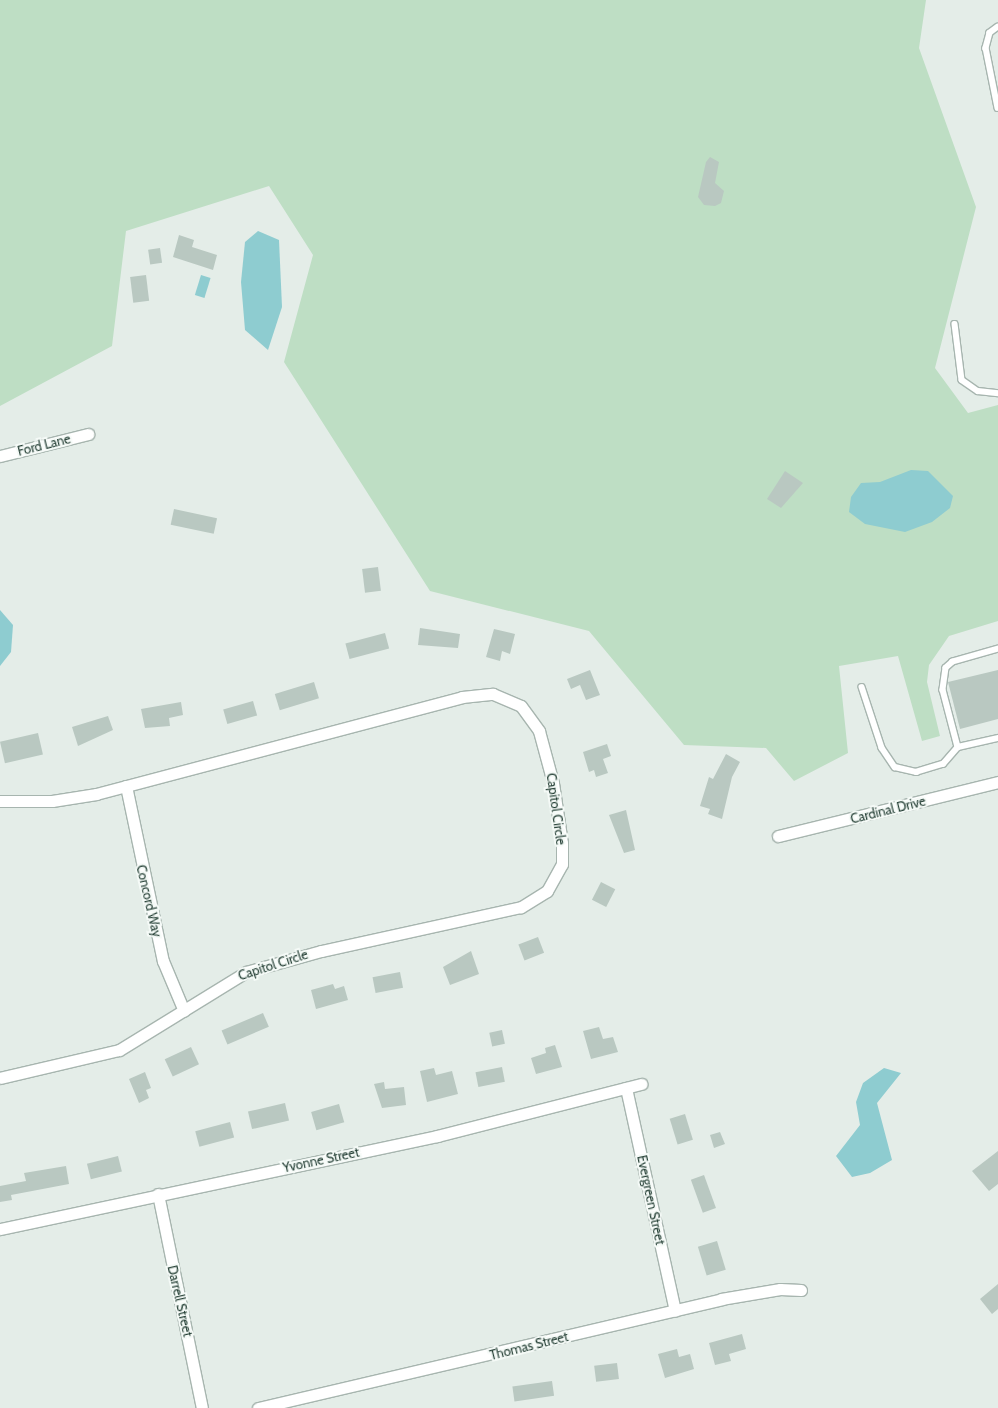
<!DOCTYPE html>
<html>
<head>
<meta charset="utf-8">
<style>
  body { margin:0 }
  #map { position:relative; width:998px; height:1408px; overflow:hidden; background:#e4ede8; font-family:Cabin,sans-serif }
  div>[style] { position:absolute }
  .green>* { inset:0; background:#bedec4 }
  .water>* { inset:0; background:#8eccd0; transform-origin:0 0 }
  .building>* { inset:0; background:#b9c8c1; transform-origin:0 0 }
  .roads { filter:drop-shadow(1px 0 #a7b5af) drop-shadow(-1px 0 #a7b5af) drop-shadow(0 1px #a7b5af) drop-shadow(0 -1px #a7b5af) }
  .service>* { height:5.5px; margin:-2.75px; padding:0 2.75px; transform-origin:2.75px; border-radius:2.75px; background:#fff }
  .minor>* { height:11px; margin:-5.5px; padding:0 5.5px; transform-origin:5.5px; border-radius:5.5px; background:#fff }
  span { translate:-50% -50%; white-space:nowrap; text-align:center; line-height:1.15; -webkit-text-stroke:4px #f5faf7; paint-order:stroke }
  .street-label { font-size:13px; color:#243f35 }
</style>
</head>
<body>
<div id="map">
  <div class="green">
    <div style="clip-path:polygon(0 0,926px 0,919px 48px,976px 207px,935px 368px,968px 413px,998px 405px,998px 621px,949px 636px,929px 665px,927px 682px,940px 736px,922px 741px,898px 656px,839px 666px,848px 753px,794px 781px,766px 748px,684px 745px,589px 631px,430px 591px,284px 362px,313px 255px,269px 186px,126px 231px,112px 346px,0 406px)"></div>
  </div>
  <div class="water">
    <div style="clip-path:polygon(258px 231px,279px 240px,282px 307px,268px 350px,245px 330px,241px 282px,245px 242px)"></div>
    <div style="left:201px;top:275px;width:10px;height:21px;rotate:17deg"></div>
    <div style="clip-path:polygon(911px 470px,928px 471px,953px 496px,950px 508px,932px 522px,905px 532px,865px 524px,849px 512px,851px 497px,861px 483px,880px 482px)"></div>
    <div style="clip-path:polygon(0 610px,13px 625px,11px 652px,0 666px)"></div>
    <div style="clip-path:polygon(884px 1068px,901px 1073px,877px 1103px,892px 1160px,870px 1173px,852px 1177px,836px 1156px,860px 1125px,856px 1102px,863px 1083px)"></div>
  </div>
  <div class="building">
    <div style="clip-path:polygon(710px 157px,719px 162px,715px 183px,724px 191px,721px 203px,715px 206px,704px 205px,698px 197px,706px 162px)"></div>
    <div style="clip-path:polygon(179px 235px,194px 240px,192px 247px,217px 255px,213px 270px,173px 257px)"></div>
    <div style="left:160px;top:248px;width:15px;height:12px;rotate:82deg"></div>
    <div style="left:146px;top:275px;width:26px;height:16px;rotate:83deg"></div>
    <div style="clip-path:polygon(785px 471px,803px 483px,781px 508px,767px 499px)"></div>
    <div style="left:174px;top:509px;width:44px;height:16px;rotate:12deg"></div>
    <div style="left:378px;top:567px;width:24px;height:16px;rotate:83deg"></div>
    <div style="clip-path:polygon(420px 628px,460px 634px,458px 648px,418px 645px)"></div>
    <div style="clip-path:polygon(494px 629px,515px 634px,510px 654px,502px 651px,500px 661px,486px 657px)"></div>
    <div style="left:385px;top:633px;width:16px;height:41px;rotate:75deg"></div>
    <div style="clip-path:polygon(590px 670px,600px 695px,586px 700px,580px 685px,571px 689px,567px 679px)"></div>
    <div style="clip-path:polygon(998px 670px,998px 719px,960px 729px,948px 682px)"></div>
    <div style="left:314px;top:682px;width:17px;height:41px;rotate:73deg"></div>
    <div style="left:253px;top:701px;width:15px;height:31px;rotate:74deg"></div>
    <div style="clip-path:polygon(181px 702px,183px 715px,169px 718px,170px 726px,145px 728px,141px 709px)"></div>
    <div style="clip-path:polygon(108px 716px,113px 730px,78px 746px,72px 727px)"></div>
    <div style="left:38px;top:733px;width:22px;height:39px;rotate:77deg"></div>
    <div style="clip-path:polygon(607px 744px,611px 756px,603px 759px,608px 773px,596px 777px,594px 770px,589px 772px,583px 752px)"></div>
    <div style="clip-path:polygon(726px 754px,740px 762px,732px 777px,722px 819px,708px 814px,710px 809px,700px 806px,709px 777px,713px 779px)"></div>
    <div style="clip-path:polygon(626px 810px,635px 850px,624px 853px,609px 815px)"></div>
    <div style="left:601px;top:882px;width:16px;height:20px;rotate:27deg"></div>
    <div style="left:538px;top:937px;width:17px;height:21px;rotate:69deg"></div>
    <div style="clip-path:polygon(471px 951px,479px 974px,450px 985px,443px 967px)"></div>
    <div style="left:400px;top:972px;width:16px;height:28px;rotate:79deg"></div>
    <div style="clip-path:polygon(333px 984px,335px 989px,344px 986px,348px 1000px,316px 1009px,311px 990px)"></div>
    <div style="left:263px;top:1013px;width:15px;height:45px;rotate:67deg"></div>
    <div style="clip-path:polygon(599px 1027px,603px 1039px,613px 1037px,618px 1052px,591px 1059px,583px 1031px)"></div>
    <div style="left:502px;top:1030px;width:14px;height:13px;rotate:78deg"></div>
    <div style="clip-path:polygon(555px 1045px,562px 1067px,536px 1074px,531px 1058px,546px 1053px,545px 1048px)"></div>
    <div style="left:191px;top:1047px;width:19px;height:29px;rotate:65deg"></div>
    <div style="left:502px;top:1067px;width:15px;height:27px;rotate:79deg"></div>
    <div style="clip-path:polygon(434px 1068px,436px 1075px,452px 1071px,458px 1094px,427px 1102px,420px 1071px)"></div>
    <div style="clip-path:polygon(145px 1072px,151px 1088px,146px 1090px,149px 1098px,139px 1103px,129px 1079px)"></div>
    <div style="clip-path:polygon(384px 1082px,385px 1089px,404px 1087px,406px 1105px,382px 1108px,374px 1084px)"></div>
    <div style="left:285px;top:1103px;width:18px;height:38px;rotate:77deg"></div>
    <div style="left:339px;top:1104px;width:19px;height:29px;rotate:74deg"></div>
    <div style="left:685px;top:1114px;width:27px;height:16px;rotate:73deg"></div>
    <div style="left:230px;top:1122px;width:16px;height:36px;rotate:75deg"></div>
    <div style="clip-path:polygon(720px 1132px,725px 1144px,714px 1148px,710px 1135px)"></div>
    <div style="clip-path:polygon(998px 1151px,998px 1184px,989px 1191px,972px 1171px)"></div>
    <div style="left:118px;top:1156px;width:16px;height:32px;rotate:76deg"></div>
    <div style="clip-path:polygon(66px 1166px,69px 1184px,11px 1195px,12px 1200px,0 1202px,0 1186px,26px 1181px,24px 1173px)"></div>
    <div style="left:704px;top:1175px;width:35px;height:14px;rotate:70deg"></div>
    <div style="left:717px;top:1241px;width:30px;height:20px;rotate:73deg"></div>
    <div style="clip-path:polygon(998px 1284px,998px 1309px,992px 1314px,980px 1299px)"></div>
    <div style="clip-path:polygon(742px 1334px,746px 1349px,729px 1354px,731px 1361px,715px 1365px,709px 1343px)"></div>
    <div style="clip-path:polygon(677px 1349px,679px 1357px,690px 1354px,694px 1369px,665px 1378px,658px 1354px)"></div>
    <div style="left:617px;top:1363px;width:16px;height:23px;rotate:83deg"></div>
    <div style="left:552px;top:1381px;width:15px;height:40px;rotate:82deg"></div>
  </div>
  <div class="roads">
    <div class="service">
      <div style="left:998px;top:27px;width:10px;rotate:143deg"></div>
      <div style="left:990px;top:33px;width:16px;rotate:105deg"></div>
      <div style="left:986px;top:48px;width:61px;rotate:78.7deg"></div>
      <div style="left:955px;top:324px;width:56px;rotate:82.9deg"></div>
      <div style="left:962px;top:380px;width:19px;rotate:35deg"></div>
      <div style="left:978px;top:391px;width:20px;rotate:6deg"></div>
      <div style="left:998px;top:649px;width:47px;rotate:163.9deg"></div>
      <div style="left:953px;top:662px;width:9px;rotate:139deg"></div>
      <div style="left:946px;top:668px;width:22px;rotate:98deg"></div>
      <div style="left:943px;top:690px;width:59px;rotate:75.3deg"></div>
      <div style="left:958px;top:747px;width:41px;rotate:-12.7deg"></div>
      <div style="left:862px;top:687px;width:64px;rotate:71.8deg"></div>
      <div style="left:882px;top:748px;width:23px;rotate:56deg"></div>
      <div style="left:895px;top:767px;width:22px;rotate:13deg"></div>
      <div style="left:916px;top:772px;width:28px;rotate:-17deg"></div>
      <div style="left:943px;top:764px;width:23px;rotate:-49deg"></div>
    </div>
    <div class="minor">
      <div style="left:0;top:456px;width:91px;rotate:-14deg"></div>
      <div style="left:126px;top:786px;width:179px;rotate:78.1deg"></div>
      <div style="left:163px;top:961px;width:54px;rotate:67.2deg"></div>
      <div style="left:0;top:801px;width:52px"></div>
      <div style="left:52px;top:801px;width:45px;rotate:-9deg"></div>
      <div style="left:96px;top:794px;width:379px;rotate:-14.8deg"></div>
      <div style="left:462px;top:697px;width:31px;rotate:-6deg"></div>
      <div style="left:493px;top:694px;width:30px;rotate:23deg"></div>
      <div style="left:521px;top:706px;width:31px;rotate:54deg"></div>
      <div style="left:539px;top:731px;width:54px;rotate:74.9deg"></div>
      <div style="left:553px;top:783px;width:61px;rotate:81.5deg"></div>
      <div style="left:562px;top:843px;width:21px;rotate:90deg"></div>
      <div style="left:562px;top:864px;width:31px;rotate:119deg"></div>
      <div style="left:547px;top:891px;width:31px;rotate:148deg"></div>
      <div style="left:521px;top:907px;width:205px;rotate:167.6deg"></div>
      <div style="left:321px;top:951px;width:78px;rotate:164.4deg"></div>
      <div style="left:246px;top:972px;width:149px;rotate:148.4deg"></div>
      <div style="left:119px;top:1050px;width:122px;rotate:166.8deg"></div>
      <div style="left:778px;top:836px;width:227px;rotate:-13.8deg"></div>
      <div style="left:626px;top:1088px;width:228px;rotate:77.6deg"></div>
      <div style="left:158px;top:1194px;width:218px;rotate:78.4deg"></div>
      <div style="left:0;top:1229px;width:447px;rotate:-12deg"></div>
      <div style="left:437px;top:1136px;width:211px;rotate:-14.3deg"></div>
      <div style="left:258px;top:1408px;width:476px;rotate:-13.2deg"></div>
      <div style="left:721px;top:1299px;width:60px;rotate:-9.6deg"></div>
      <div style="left:780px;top:1289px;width:21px;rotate:3deg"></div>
    </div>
  </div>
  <div class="street-label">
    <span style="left:44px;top:445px;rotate:-14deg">Ford Lane</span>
    <span style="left:556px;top:809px;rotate:82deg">Capitol Circle</span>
    <span style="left:888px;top:810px;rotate:-14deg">Cardinal Drive</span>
    <span style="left:149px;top:901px;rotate:77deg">Concord Way</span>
    <span style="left:273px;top:965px;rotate:-18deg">Capitol Circle</span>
    <span style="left:321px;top:1160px;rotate:-12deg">Yvonne Street</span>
    <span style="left:651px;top:1200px;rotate:78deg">Evergreen Street</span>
    <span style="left:180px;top:1301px;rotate:77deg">Darrell Street</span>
    <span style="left:529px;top:1346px;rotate:-14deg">Thomas Street</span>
  </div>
</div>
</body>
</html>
